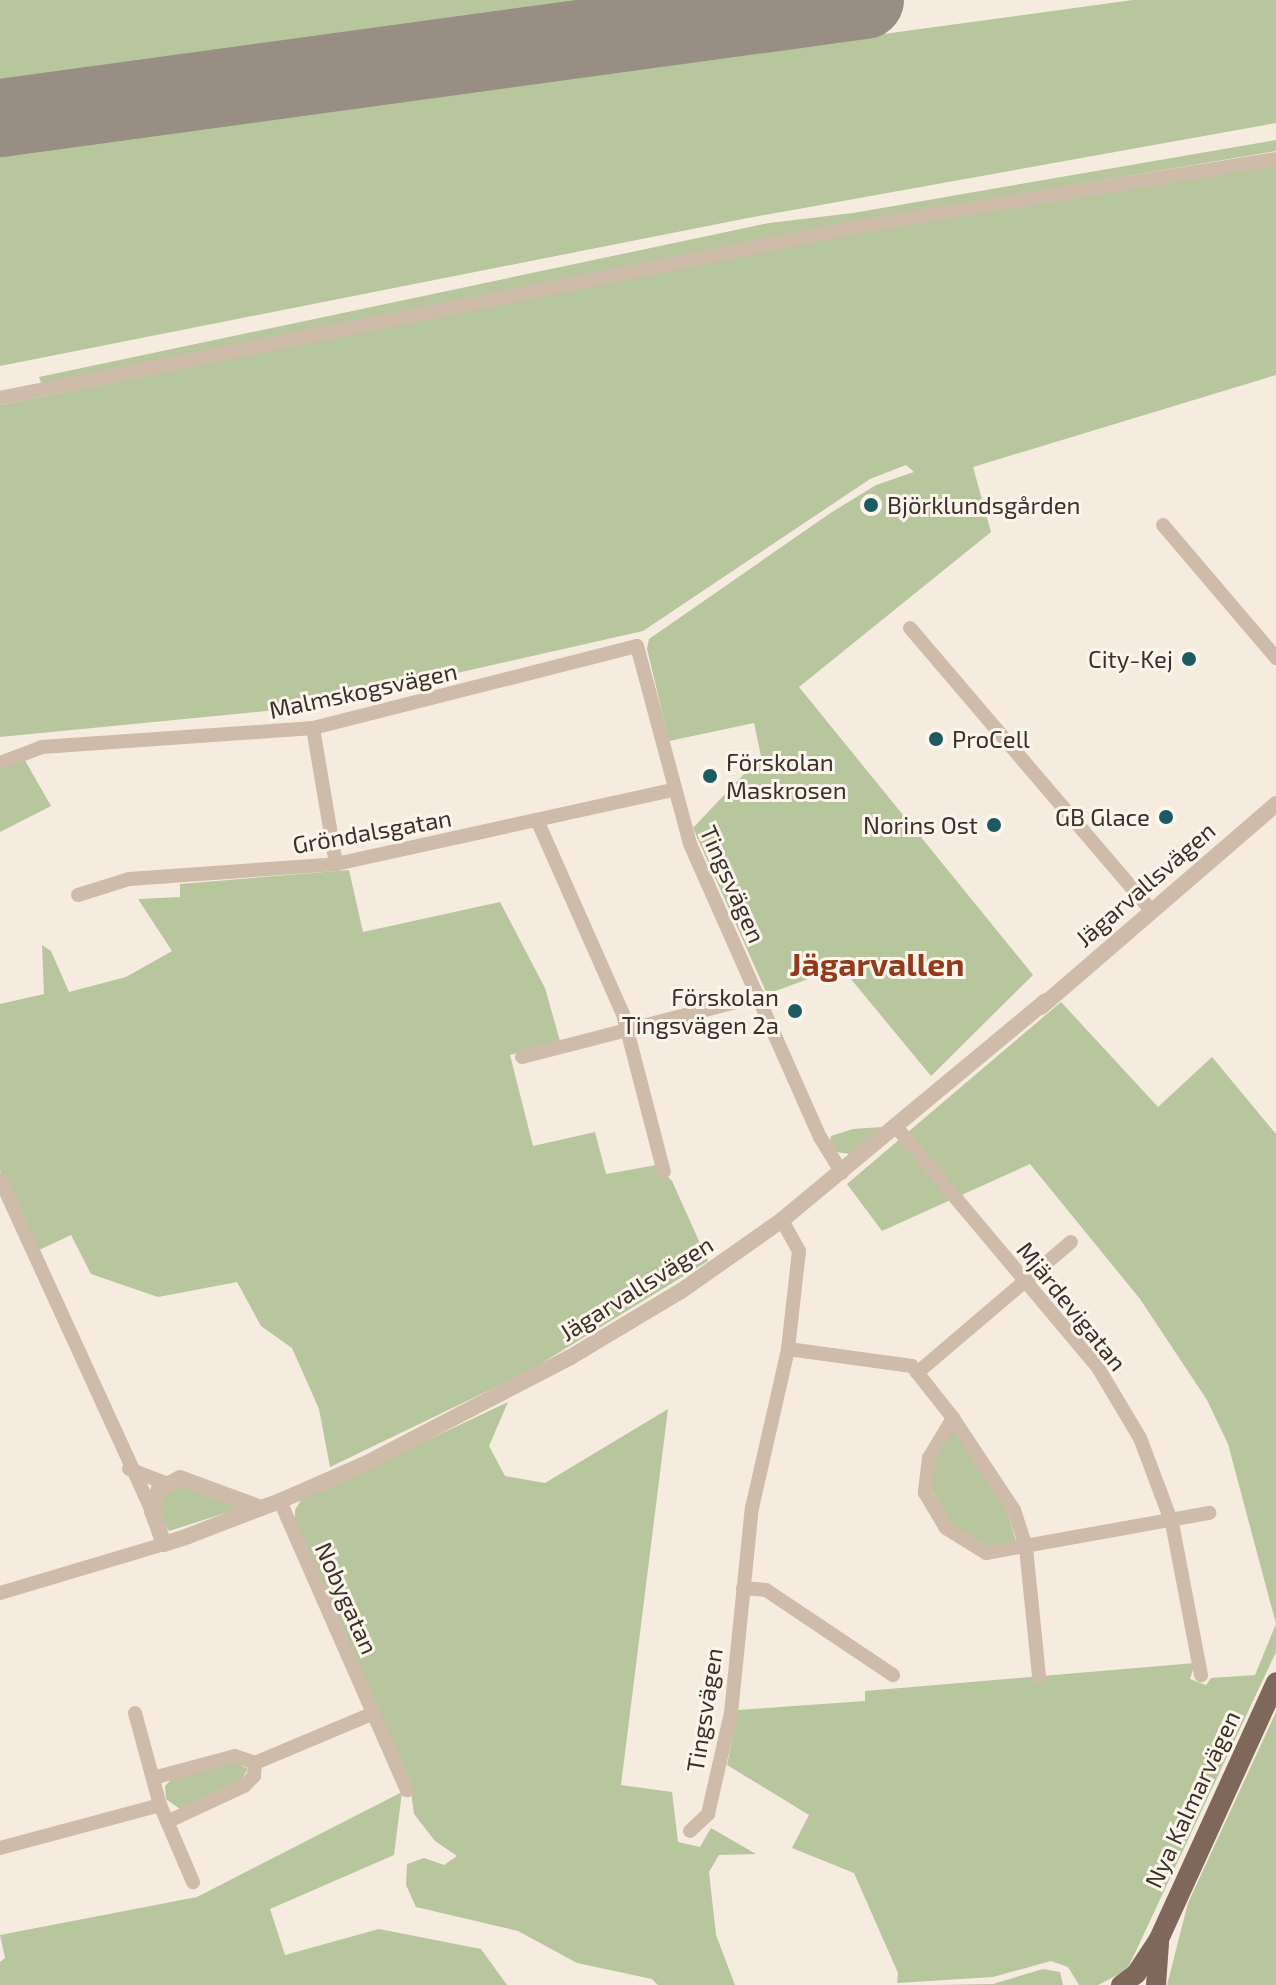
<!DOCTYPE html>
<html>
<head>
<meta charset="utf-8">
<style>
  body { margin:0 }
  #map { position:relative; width:1276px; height:1985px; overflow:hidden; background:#f5ebdf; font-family:"Exo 2",sans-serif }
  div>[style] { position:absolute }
  .green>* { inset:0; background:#b7c69d }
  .runway>* { height:78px; margin:-39px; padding:0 39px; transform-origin:39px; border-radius:39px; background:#988e84 }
  .minor>* { height:14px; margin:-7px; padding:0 7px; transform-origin:7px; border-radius:7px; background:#cfbba9 }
  .tertiary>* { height:16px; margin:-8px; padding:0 8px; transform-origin:8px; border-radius:8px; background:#cfbba9 }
  .primary>* { height:20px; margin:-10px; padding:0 10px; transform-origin:10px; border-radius:10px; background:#7f675a }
  .dots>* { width:22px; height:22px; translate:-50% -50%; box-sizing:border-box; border:4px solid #fcf5ec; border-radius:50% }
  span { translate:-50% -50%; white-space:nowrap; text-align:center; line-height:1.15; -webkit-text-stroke:6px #fcf5ec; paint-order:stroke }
  .poi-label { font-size:24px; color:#3c302a }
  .left { translate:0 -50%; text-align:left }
  .right { translate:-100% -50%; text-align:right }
  .street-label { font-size:24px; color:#3c302a }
  .district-label { font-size:32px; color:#923a1b; font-weight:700 }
</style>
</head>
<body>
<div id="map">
  <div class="green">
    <div style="clip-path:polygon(0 0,611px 0,0 84px)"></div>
    <div style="clip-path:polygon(1133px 0,1276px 0,1276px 123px,748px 218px,0 366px,0 154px)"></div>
    <div style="clip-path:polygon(1276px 140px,1276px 151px,855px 222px,42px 385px,39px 377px,769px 223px,853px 213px)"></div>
    <div style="clip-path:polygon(1276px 164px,1276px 375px,973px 467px,991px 532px,799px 687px,1033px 975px,931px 1076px,841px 967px,767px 994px,693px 828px,761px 756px,754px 723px,669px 741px,647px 649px,649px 639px,829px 514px,876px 485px,914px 472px,906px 465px,870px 479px,643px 631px,307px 707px,0 737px,0 405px,851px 233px)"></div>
    <div style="clip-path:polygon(23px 757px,51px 806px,0 832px,0 769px)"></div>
    <div style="clip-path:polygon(349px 870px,363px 932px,500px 902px,545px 988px,560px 1041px,510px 1055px,533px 1146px,595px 1132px,606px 1174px,657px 1165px,672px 1181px,708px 1261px,529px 1371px,330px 1467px,319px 1409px,292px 1348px,261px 1326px,237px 1282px,158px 1297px,91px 1274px,71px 1235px,39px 1250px,0 1170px,0 1004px,44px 994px,42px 945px,51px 951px,69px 992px,126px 977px,172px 951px,138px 899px,180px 897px,180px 884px)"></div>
    <div style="clip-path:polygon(1061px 1002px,1158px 1107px,1212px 1057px,1276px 1134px,1276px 1652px,1127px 1970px,1098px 1985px,1079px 1985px,1068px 1967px,1051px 1961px,993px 1977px,897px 1983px,898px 1973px,854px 1873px,792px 1848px,809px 1815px,727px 1765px,738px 1710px,865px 1701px,865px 1691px,1195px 1663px,1190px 1679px,1206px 1685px,1211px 1678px,1255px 1675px,1276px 1624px,1228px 1444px,1207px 1400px,1140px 1299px,1030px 1164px,882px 1231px,847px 1184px)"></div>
    <div style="clip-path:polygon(882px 1127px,850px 1154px,836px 1152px,830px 1142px,831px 1136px,853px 1129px)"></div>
    <div style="clip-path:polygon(508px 1402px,489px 1446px,505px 1476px,545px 1483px,668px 1409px,621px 1785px,672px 1792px,678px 1842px,700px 1847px,711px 1828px,756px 1854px,719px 1855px,709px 1872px,716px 1935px,735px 1985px,658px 1985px,652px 1979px,577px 1963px,518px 1931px,416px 1907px,406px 1885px,407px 1864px,424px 1858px,444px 1865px,457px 1856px,435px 1841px,414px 1814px,410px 1785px,295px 1523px,295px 1510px,301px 1500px)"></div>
    <div style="clip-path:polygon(952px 1427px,1001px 1490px,1016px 1541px,985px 1547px,954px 1528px,929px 1486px,930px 1471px)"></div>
    <div style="clip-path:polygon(182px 1484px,238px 1507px,238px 1509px,169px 1531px,159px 1516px,162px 1495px)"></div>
    <div style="clip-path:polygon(1276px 1712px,1276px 1985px,1167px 1985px,1188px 1903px)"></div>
    <div style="clip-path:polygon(235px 1762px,248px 1769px,240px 1782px,180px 1809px,166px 1799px,165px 1786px,173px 1778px)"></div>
    <div style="clip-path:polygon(402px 1792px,394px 1855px,270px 1909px,285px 1955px,379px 1929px,481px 1949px,507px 1985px,0 1985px,0 1962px,5px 1958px,0 1935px,197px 1897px)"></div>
    <div style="clip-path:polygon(1043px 1969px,1060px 1972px,1063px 1985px,937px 1985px,993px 1984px)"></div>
  </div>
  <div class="runway">
    <div style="left:0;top:118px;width:873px;rotate:-7.77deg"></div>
  </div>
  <div class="minor">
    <div style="left:0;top:398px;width:873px;rotate:-11.3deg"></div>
    <div style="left:856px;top:227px;width:425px;rotate:-9.2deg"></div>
    <div style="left:1163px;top:525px;width:175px;rotate:49.6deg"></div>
    <div style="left:910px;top:628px;width:371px;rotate:49.5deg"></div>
    <div style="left:313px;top:728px;width:138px;rotate:80.4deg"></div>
    <div style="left:0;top:763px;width:45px;rotate:-20.9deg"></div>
    <div style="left:42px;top:747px;width:272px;rotate:-4deg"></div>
    <div style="left:313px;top:728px;width:334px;rotate:-14.2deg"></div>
    <div style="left:637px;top:646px;width:205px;rotate:75deg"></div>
    <div style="left:690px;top:844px;width:321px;rotate:66.1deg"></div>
    <div style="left:820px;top:1137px;width:42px;rotate:58.6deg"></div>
    <div style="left:537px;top:820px;width:212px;rotate:66.1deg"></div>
    <div style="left:623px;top:1014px;width:163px;rotate:75.5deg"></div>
    <div style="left:78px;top:895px;width:53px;rotate:-17.4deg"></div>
    <div style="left:129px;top:879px;width:208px;rotate:-4.1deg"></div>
    <div style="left:336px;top:864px;width:345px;rotate:-12.4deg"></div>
    <div style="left:522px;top:1057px;width:245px;rotate:-14.4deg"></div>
    <div style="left:897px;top:1128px;width:311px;rotate:50deg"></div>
    <div style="left:1097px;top:1366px;width:84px;rotate:59.2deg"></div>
    <div style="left:1140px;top:1438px;width:91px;rotate:69.4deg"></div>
    <div style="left:1172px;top:1523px;width:155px;rotate:79.2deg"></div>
    <div style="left:0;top:1179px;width:365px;rotate:65.4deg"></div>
    <div style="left:788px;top:1349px;width:125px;rotate:7.8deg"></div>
    <div style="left:912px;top:1366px;width:66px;rotate:51.7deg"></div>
    <div style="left:953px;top:1418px;width:110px;rotate:56.5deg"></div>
    <div style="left:1014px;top:1510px;width:40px;rotate:72deg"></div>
    <div style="left:1026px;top:1548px;width:130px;rotate:84.2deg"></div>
    <div style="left:917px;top:1373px;width:202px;rotate:-40.4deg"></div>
    <div style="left:953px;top:1418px;width:47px;rotate:121deg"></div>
    <div style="left:929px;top:1458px;width:35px;rotate:97deg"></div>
    <div style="left:925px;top:1493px;width:41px;rotate:59deg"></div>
    <div style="left:946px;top:1528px;width:47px;rotate:32deg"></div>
    <div style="left:986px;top:1553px;width:227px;rotate:-10.2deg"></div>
    <div style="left:129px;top:1469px;width:39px;rotate:21deg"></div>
    <div style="left:280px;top:1501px;width:316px;rotate:66.3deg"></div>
    <div style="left:743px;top:1588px;width:23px;rotate:5deg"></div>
    <div style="left:766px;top:1590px;width:153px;rotate:33.8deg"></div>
    <div style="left:0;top:1593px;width:171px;rotate:-16.6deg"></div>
    <div style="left:135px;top:1713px;width:95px;rotate:74.8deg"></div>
    <div style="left:160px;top:1805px;width:84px;rotate:66.8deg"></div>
    <div style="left:255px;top:1763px;width:129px;rotate:-22.8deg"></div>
    <div style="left:153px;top:1778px;width:85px;rotate:-15deg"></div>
    <div style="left:235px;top:1756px;width:21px;rotate:19deg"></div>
    <div style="left:169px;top:1821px;width:83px;rotate:-25deg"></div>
    <div style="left:244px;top:1786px;width:14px;rotate:-45deg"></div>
    <div style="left:254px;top:1776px;width:13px;rotate:-86deg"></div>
    <div style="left:690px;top:1831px;width:25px;rotate:-43deg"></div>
    <div style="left:708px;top:1814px;width:104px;rotate:-77.2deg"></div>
    <div style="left:731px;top:1713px;width:206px;rotate:-84.2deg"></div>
    <div style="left:752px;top:1508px;width:163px;rotate:-77.2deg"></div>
    <div style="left:788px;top:1349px;width:99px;rotate:-83.6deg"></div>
    <div style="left:799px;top:1251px;width:35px;rotate:-119deg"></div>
    <div style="left:0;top:1848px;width:166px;rotate:-15deg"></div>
  </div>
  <div class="tertiary">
    <div style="left:1041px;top:1007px;width:311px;rotate:-40.8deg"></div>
    <div style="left:261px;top:1508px;width:86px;rotate:-159.7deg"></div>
    <div style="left:180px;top:1478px;width:24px;rotate:152deg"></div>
    <div style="left:159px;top:1489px;width:23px;rotate:108deg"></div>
    <div style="left:152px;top:1511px;width:35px;rotate:70deg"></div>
    <div style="left:164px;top:1544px;width:25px;rotate:-18deg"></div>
    <div style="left:188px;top:1536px;width:78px;rotate:-21deg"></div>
    <div style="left:261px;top:1508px;width:20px;rotate:-20deg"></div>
    <div style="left:280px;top:1501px;width:93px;rotate:-23.5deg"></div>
    <div style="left:365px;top:1464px;width:230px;rotate:-27.5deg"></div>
    <div style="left:569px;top:1358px;width:131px;rotate:-30.9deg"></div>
    <div style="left:681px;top:1291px;width:123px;rotate:-35.1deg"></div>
    <div style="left:782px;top:1220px;width:343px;rotate:-39.7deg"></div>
  </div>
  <div class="primary">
    <div style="left:1121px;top:1985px;width:19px;rotate:-36deg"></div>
    <div style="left:1136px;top:1974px;width:42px;rotate:-56.7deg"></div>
    <div style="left:1159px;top:1939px;width:282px;rotate:-65.5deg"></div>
    <div style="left:1156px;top:1985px;width:42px;rotate:-85.9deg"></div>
  </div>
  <div class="dots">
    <div style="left:871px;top:505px;background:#1b5b61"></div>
    <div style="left:1189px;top:659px;background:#1b5b61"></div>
    <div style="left:936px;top:739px;background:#1b5b61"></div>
    <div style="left:710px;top:776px;background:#1b5b61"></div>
    <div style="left:1166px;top:817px;background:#1b5b61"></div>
    <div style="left:994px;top:825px;background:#1b5b61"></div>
    <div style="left:795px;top:1011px;background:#1b5b61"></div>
  </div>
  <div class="poi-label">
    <span class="left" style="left:887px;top:505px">Björklundsgården</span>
    <span class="right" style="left:1173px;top:659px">City-Kej</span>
    <span class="left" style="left:952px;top:739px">ProCell</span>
    <span class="left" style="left:726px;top:776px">Förskolan<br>Maskrosen</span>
    <span class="right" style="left:1150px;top:817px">GB Glace</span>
    <span class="right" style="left:978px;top:825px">Norins Ost</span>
    <span class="right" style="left:779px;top:1011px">Förskolan<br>Tingsvägen 2a</span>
  </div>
  <div class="street-label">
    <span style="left:363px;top:690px;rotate:-12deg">Malmskogsvägen</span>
    <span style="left:372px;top:831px;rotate:-10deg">Gröndalsgatan</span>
    <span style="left:733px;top:884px;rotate:66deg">Tingsvägen</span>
    <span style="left:1145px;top:884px;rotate:-41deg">Jägarvallsvägen</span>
    <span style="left:636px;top:1288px;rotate:-32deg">Jägarvallsvägen</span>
    <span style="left:1072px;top:1306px;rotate:51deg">Mjärdevigatan</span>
    <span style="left:347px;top:1598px;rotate:66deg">Nobygatan</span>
    <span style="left:704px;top:1710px;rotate:-81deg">Tingsvägen</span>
    <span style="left:1192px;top:1799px;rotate:-65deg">Nya Kalmarvägen</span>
  </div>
  <div class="district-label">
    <span style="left:877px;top:963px">Jägarvallen</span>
  </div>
</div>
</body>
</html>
